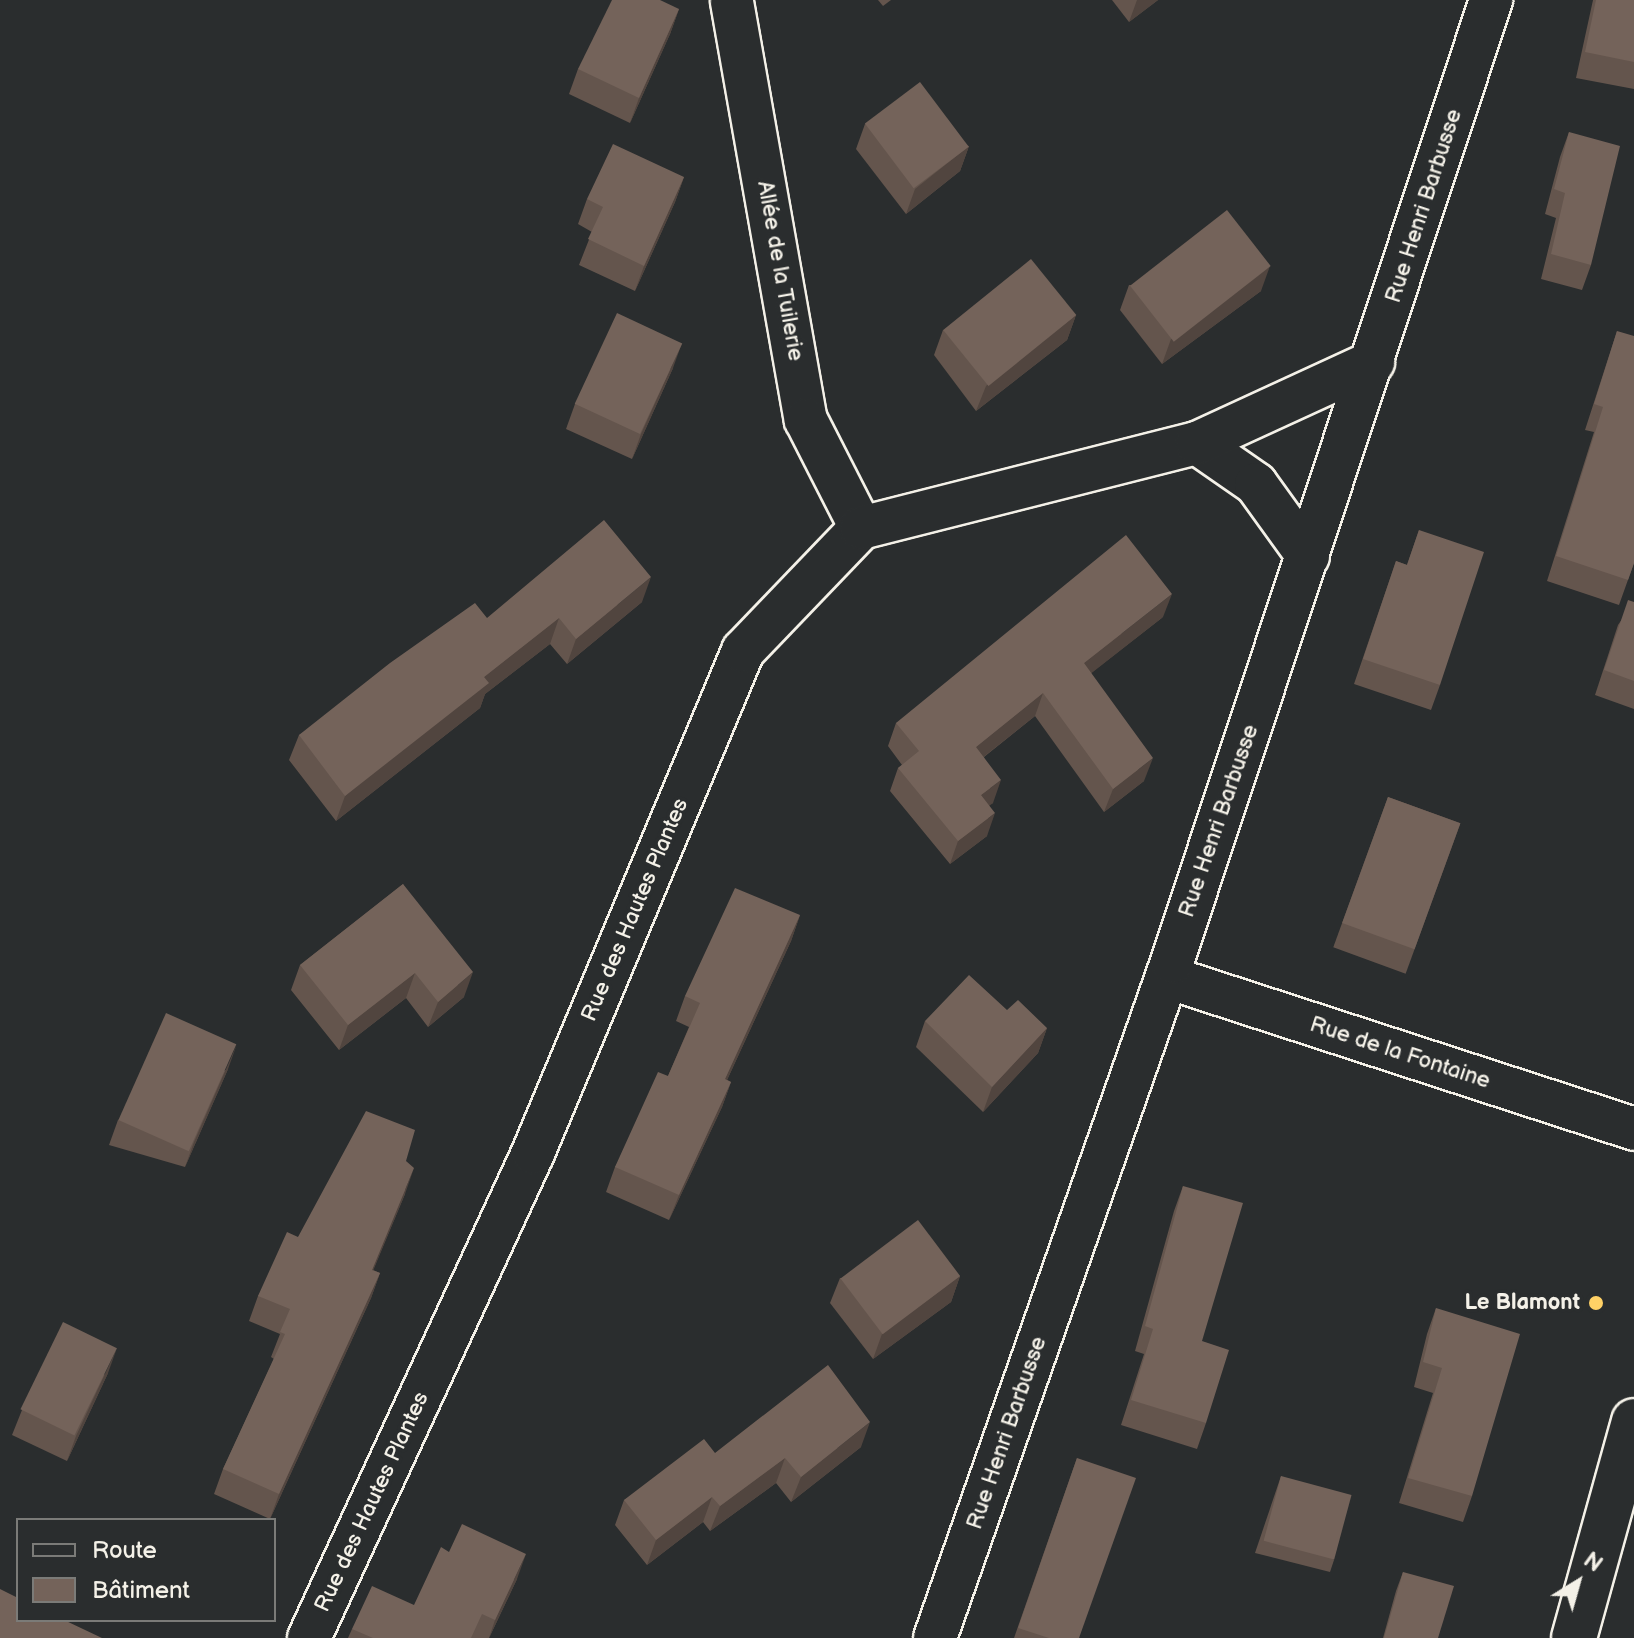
<!DOCTYPE html>
<html>
<head>
<meta charset="utf-8">
<style>
  body { margin:0 }
  #map { position:relative; width:1634px; height:1638px; overflow:hidden; background:#2a2d2e; font-family:"Balsamiq Sans",sans-serif }
  div>[style] { position:absolute }
  .roads { filter:drop-shadow(2px 0 #f4f1e8) drop-shadow(-2px 0 #f4f1e8) drop-shadow(0 2px #f4f1e8) drop-shadow(0 -2px #f4f1e8) }
  .street>* { height:42px; margin:-21px; padding:0 21px; transform-origin:21px; border-radius:21px; background:#2a2d2e }
  .secondary>* { height:44px; margin:-22px; padding:0 22px; transform-origin:22px; border-radius:22px; background:#2a2d2e }
  .wall>* { inset:0; background:#64554d; transform-origin:0 0 }
  .shaded-wall>* { inset:0; background:#51453f }
  .building>* { inset:0; background:#74635a; transform-origin:0 0 }
  .dots>* { width:22px; height:22px; translate:-50% -50%; box-sizing:border-box; border:4px solid #2a2d2e; border-radius:50% }
  span { translate:-50% -50%; white-space:nowrap; text-align:center; line-height:1.15; -webkit-text-stroke:7px #2a2d2e; paint-order:stroke }
  .street-label { font-size:22px; color:#f4f1e8 }
  .poi-label { font-size:22px; color:#f4f1e8; font-weight:700 }
  .right { translate:-100% -50%; text-align:right }
  .legend { position:absolute; left:16px; top:1518px; width:260px; height:104px; box-sizing:border-box; background:#2a2d2e; border:2px solid #7b7b78; margin:0; padding:10px 14px; list-style:none; font-size:24px; color:#f4f1e8 }
  .legend li { display:flex; align-items:center; gap:16px; height:40px }
  .legend b { width:40px; border:2px solid #7b7b78 }
  .north { position:absolute; left:1538px; top:1542px; width:80px; height:80px; -webkit-text-stroke:6px #2a2d2e; paint-order:stroke; rotate:37deg; font-size:22px; font-weight:700; line-height:32px; text-align:center; color:#f4f1e8 }
  .north::after { content:''; display:block; margin:auto; width:28px; height:36px; background:#f4f1e8; clip-path:polygon(50% 0,100% 100%,50% 72%,0 100%) }
</style>
</head>
<body>
<div id="map">
  <div class="roads">
    <div class="street">
      <div style="left:732px;top:2px;width:424px;rotate:80deg"></div>
      <div style="left:806px;top:420px;width:121px;rotate:63deg"></div>
      <div style="left:1197px;top:443px;width:72px;rotate:34.8deg"></div>
      <div style="left:1256px;top:484px;width:89px;rotate:54.2deg"></div>
      <div style="left:1167px;top:977px;width:491px;rotate:18deg"></div>
      <div style="left:309px;top:1638px;width:534px;rotate:-65.21deg"></div>
      <div style="left:533px;top:1153px;width:544px;rotate:-67.3deg"></div>
      <div style="left:743px;top:651px;width:170px;rotate:-46.2deg"></div>
      <div style="left:861px;top:528px;width:347px;rotate:-14.2deg"></div>
      <div style="left:1197px;top:443px;width:194px;rotate:-24.7deg"></div>
      <div style="left:935px;top:1638px;width:716px;rotate:-70.68deg"></div>
      <div style="left:1172px;top:962px;width:1014px;rotate:-71.65deg"></div>
    </div>
    <div class="secondary">
      <div style="left:1574px;top:1638px;width:225px;rotate:-74.5deg"></div>
    </div>
  </div>
  <div class="wall">
    <div style="clip-path:polygon(878px 0,891px 0,883px 6px)"></div>
    <div style="clip-path:polygon(1112px 0,1158px 0,1129px 22px)"></div>
    <div style="clip-path:polygon(1593px 0,1634px 0,1634px 89px,1576px 78px)"></div>
    <div style="clip-path:polygon(679px 9px,670px 34px,630px 123px,569px 94px,578px 69px)"></div>
    <div style="clip-path:polygon(865px 124px,969px 146px,960px 171px,906px 214px,856px 149px)"></div>
    <div style="clip-path:polygon(1569px 132px,1591px 265px,1582px 290px,1541px 279px,1556px 218px,1545px 214px,1560px 157px)"></div>
    <div style="clip-path:polygon(684px 177px,675px 202px,635px 291px,579px 265px,592px 232px,578px 224px,587px 199px)"></div>
    <div style="clip-path:polygon(1129px 285px,1261px 291px,1162px 364px,1120px 310px)"></div>
    <div style="clip-path:polygon(1076px 315px,1067px 340px,976px 411px,934px 355px,943px 330px)"></div>
    <div style="clip-path:polygon(1617px 331px,1634px 563px,1619px 605px,1547px 581px,1594px 432px,1585px 430px)"></div>
    <div style="clip-path:polygon(673px 368px,632px 459px,566px 429px,575px 404px)"></div>
    <div style="clip-path:polygon(1419px 530px,1440px 685px,1431px 710px,1354px 684px,1396px 561px,1407px 565px)"></div>
    <div style="clip-path:polygon(642px 602px,567px 664px,550px 644px,485px 694px,480px 708px,336px 821px,289px 760px,299px 735px,487px 618px)"></div>
    <div style="clip-path:polygon(1634px 602px,1634px 709px,1595px 695px,1618px 625px)"></div>
    <div style="clip-path:polygon(1163px 617px,1091px 673px,1144px 781px,1104px 812px,1035px 716px,984px 757px,993px 803px,989px 805px,987px 836px,950px 864px,890px 791px,898px 768px,902px 765px,888px 746px,896px 723px)"></div>
    <div style="left:1388px;top:797px;width:77px;height:160px;rotate:20deg"></div>
    <div style="clip-path:polygon(403px 884px,464px 997px,428px 1027px,406px 998px,339px 1050px,291px 990px,300px 965px)"></div>
    <div style="clip-path:polygon(800px 915px,791px 941px,727px 1080px,731px 1082px,722px 1107px,669px 1220px,606px 1192px,615px 1167px,668px 1076px,689px 1027px,676px 1021px,685px 996px)"></div>
    <div style="clip-path:polygon(925px 1021px,1047px 1028px,1038px 1053px,983px 1112px,916px 1047px)"></div>
    <div style="clip-path:polygon(228px 1069px,185px 1167px,109px 1145px,118px 1120px)"></div>
    <div style="clip-path:polygon(406px 1161px,405px 1194px,373px 1270px,380px 1273px,371px 1298px,270px 1519px,214px 1494px,223px 1469px,274px 1359px,271px 1357px,280px 1334px,249px 1321px,258px 1296px,298px 1237px)"></div>
    <div style="clip-path:polygon(1183px 1186px,1202px 1341px,1206px 1423px,1197px 1449px,1121px 1425px,1144px 1354px,1135px 1351px,1174px 1211px)"></div>
    <div style="clip-path:polygon(960px 1276px,951px 1302px,873px 1359px,830px 1303px,840px 1278px)"></div>
    <div style="clip-path:polygon(1436px 1308px,1472px 1496px,1463px 1522px,1399px 1503px,1433px 1393px,1414px 1387px,1427px 1334px)"></div>
    <div style="clip-path:polygon(108px 1373px,67px 1461px,12px 1435px,22px 1410px)"></div>
    <div style="clip-path:polygon(861px 1447px,791px 1502px,776px 1483px,710px 1531px,703px 1522px,647px 1565px,615px 1525px,624px 1500px,715px 1453px)"></div>
    <div style="clip-path:polygon(1077px 1458px,1079px 1638px,1014px 1638px)"></div>
    <div style="clip-path:polygon(1281px 1476px,1334px 1560px,1330px 1572px,1255px 1553px)"></div>
    <div style="clip-path:polygon(1403px 1572px,1438px 1638px,1383px 1638px,1396px 1591px)"></div>
    <div style="clip-path:polygon(517px 1579px,489px 1638px,348px 1638px,352px 1629px,414px 1605px)"></div>
  </div>
  <div class="shaded-wall">
    <div style="clip-path:polygon(1137px 0,1158px 0,1129px 22px)"></div>
    <div style="clip-path:polygon(679px 9px,670px 34px,630px 123px,639px 98px)"></div>
    <div style="clip-path:polygon(969px 146px,960px 171px,906px 214px,915px 189px)"></div>
    <div style="clip-path:polygon(684px 177px,675px 202px,635px 291px,644px 266px)"></div>
    <div style="clip-path:polygon(1270px 266px,1261px 291px,1162px 364px,1171px 339px)"></div>
    <div style="clip-path:polygon(1076px 315px,1067px 340px,976px 411px,986px 386px)"></div>
    <div style="clip-path:polygon(682px 343px,673px 368px,632px 459px,641px 434px)"></div>
    <div style="clip-path:polygon(651px 577px,642px 602px,567px 664px,576px 639px)"></div>
    <div style="clip-path:polygon(1172px 594px,1163px 617px,1075px 686px,1084px 663px)"></div>
    <div style="clip-path:polygon(559px 618px,550px 644px,485px 694px,480px 708px,336px 821px,345px 796px,484px 677px)"></div>
    <div style="clip-path:polygon(1043px 693px,1035px 716px,967px 770px,976px 747px)"></div>
    <div style="clip-path:polygon(1153px 758px,1144px 781px,1104px 812px,1113px 789px)"></div>
    <div style="clip-path:polygon(1001px 780px,993px 803px,973px 818px,981px 795px)"></div>
    <div style="clip-path:polygon(995px 813px,987px 836px,950px 864px,958px 841px)"></div>
    <div style="clip-path:polygon(800px 915px,791px 941px,716px 1104px,725px 1079px)"></div>
    <div style="clip-path:polygon(473px 972px,464px 997px,428px 1027px,438px 1002px)"></div>
    <div style="clip-path:polygon(415px 973px,406px 998px,339px 1050px,348px 1025px)"></div>
    <div style="clip-path:polygon(1047px 1028px,1038px 1053px,983px 1112px,992px 1087px)"></div>
    <div style="clip-path:polygon(237px 1044px,228px 1069px,185px 1167px,194px 1142px)"></div>
    <div style="clip-path:polygon(731px 1082px,722px 1107px,669px 1220px,679px 1195px)"></div>
    <div style="clip-path:polygon(414px 1168px,405px 1194px,363px 1295px,372px 1270px)"></div>
    <div style="clip-path:polygon(380px 1273px,371px 1298px,270px 1519px,279px 1494px)"></div>
    <div style="clip-path:polygon(960px 1276px,951px 1302px,873px 1359px,882px 1334px)"></div>
    <div style="clip-path:polygon(117px 1348px,108px 1373px,67px 1461px,76px 1436px)"></div>
    <div style="clip-path:polygon(870px 1422px,861px 1447px,791px 1502px,801px 1477px)"></div>
    <div style="clip-path:polygon(785px 1458px,776px 1483px,710px 1531px,720px 1506px)"></div>
    <div style="clip-path:polygon(712px 1497px,703px 1522px,647px 1565px,656px 1540px)"></div>
    <div style="clip-path:polygon(526px 1554px,517px 1579px,489px 1638px,495px 1620px)"></div>
  </div>
  <div class="building">
    <div style="clip-path:polygon(612px 0,660px 0,679px 9px,639px 98px,578px 69px)"></div>
    <div style="clip-path:polygon(1596px 0,1634px 0,1634px 62px,1585px 52px)"></div>
    <div style="left:920px;top:82px;width:81px;height:69px;rotate:53deg"></div>
    <div style="clip-path:polygon(1569px 132px,1620px 146px,1591px 265px,1551px 254px,1565px 193px,1554px 189px)"></div>
    <div style="clip-path:polygon(613px 144px,684px 177px,644px 266px,588px 239px,603px 207px,587px 199px)"></div>
    <div style="left:1227px;top:210px;width:71px;height:123px;rotate:52deg"></div>
    <div style="left:1031px;top:259px;width:72px;height:113px;rotate:51deg"></div>
    <div style="left:617px;top:313px;width:72px;height:100px;rotate:25deg"></div>
    <div style="clip-path:polygon(1617px 331px,1634px 336px,1634px 563px,1628px 580px,1556px 556px,1603px 407px,1594px 404px)"></div>
    <div style="clip-path:polygon(604px 520px,651px 577px,576px 639px,559px 618px,484px 677px,489px 683px,345px 796px,299px 735px,390px 663px,475px 603px,487px 618px)"></div>
    <div style="clip-path:polygon(1419px 530px,1484px 552px,1440px 685px,1363px 659px,1396px 561px,1407px 565px)"></div>
    <div style="clip-path:polygon(1126px 535px,1172px 594px,1084px 663px,1153px 758px,1113px 789px,1043px 693px,976px 747px,1001px 780px,981px 795px,995px 813px,958px 841px,898px 768px,919px 751px,896px 723px)"></div>
    <div style="clip-path:polygon(1628px 600px,1634px 602px,1634px 681px,1604px 670px)"></div>
    <div style="left:1388px;top:797px;width:77px;height:134px;rotate:20deg"></div>
    <div style="clip-path:polygon(403px 884px,473px 972px,438px 1002px,415px 973px,348px 1025px,300px 965px)"></div>
    <div style="clip-path:polygon(735px 888px,800px 915px,725px 1079px,731px 1082px,679px 1195px,615px 1167px,658px 1072px,668px 1076px,700px 1003px,685px 996px)"></div>
    <div style="clip-path:polygon(969px 975px,1007px 1010px,1018px 1000px,1047px 1028px,992px 1087px,925px 1021px)"></div>
    <div style="left:166px;top:1013px;width:77px;height:117px;rotate:24deg"></div>
    <div style="clip-path:polygon(366px 1111px,415px 1130px,406px 1161px,414px 1168px,372px 1270px,380px 1273px,279px 1494px,223px 1469px,285px 1334px,280px 1332px,290px 1309px,258px 1296px,287px 1232px,298px 1237px)"></div>
    <div style="clip-path:polygon(1183px 1186px,1243px 1203px,1202px 1341px,1229px 1350px,1206px 1423px,1131px 1400px,1153px 1329px,1145px 1326px)"></div>
    <div style="left:918px;top:1220px;width:70px;height:97px;rotate:53deg"></div>
    <div style="clip-path:polygon(1436px 1308px,1520px 1334px,1472px 1496px,1408px 1478px,1442px 1368px,1423px 1362px)"></div>
    <div style="left:63px;top:1322px;width:60px;height:97px;rotate:26deg"></div>
    <div style="clip-path:polygon(828px 1365px,870px 1422px,801px 1477px,785px 1458px,720px 1506px,712px 1497px,656px 1540px,624px 1500px,704px 1439px,715px 1453px)"></div>
    <div style="clip-path:polygon(1077px 1458px,1136px 1478px,1079px 1638px,1049px 1638px,1018px 1628px)"></div>
    <div style="left:1281px;top:1476px;width:73px;height:67px;rotate:15deg"></div>
    <div style="clip-path:polygon(462px 1524px,526px 1554px,495px 1620px,482px 1614px,471px 1638px,373px 1638px,352px 1629px,372px 1586px,414px 1605px,441px 1547px,449px 1552px)"></div>
    <div style="clip-path:polygon(1403px 1572px,1454px 1586px,1438px 1638px,1384px 1638px)"></div>
    <div style="clip-path:polygon(0 1589px,18px 1598px,18px 1620px,64px 1620px,102px 1638px,0 1638px)"></div>
  </div>
  <div class="dots">
    <div style="left:1596px;top:1303px;background:#ffd166"></div>
  </div>
  <div class="street-label">
    <span style="left:1424px;top:206px;rotate:-72deg">Rue Henri Barbusse</span>
    <span style="left:780px;top:271px;rotate:80deg">Allée de la Tuilerie</span>
    <span style="left:1219px;top:821px;rotate:-71deg">Rue Henri Barbusse</span>
    <span style="left:635px;top:910px;rotate:-67deg">Rue des Hautes Plantes</span>
    <span style="left:1400px;top:1053px;rotate:18deg">Rue de la Fontaine</span>
    <span style="left:1007px;top:1433px;rotate:-71deg">Rue Henri Barbusse</span>
    <span style="left:372px;top:1502px;rotate:-65deg">Rue des Hautes Plantes</span>
  </div>
  <div class="poi-label">
    <span class="right" style="left:1580px;top:1303px">Le Blamont</span>
  </div>
  <ul class="legend">
  <li><b style="height:10px;background:#2a2d2e"></b>Route</li>
  <li><b style="height:22px;background:#74635a"></b>Bâtiment</li>
  </ul>
  <div class="north">N</div>
</div>
</body>
</html>
